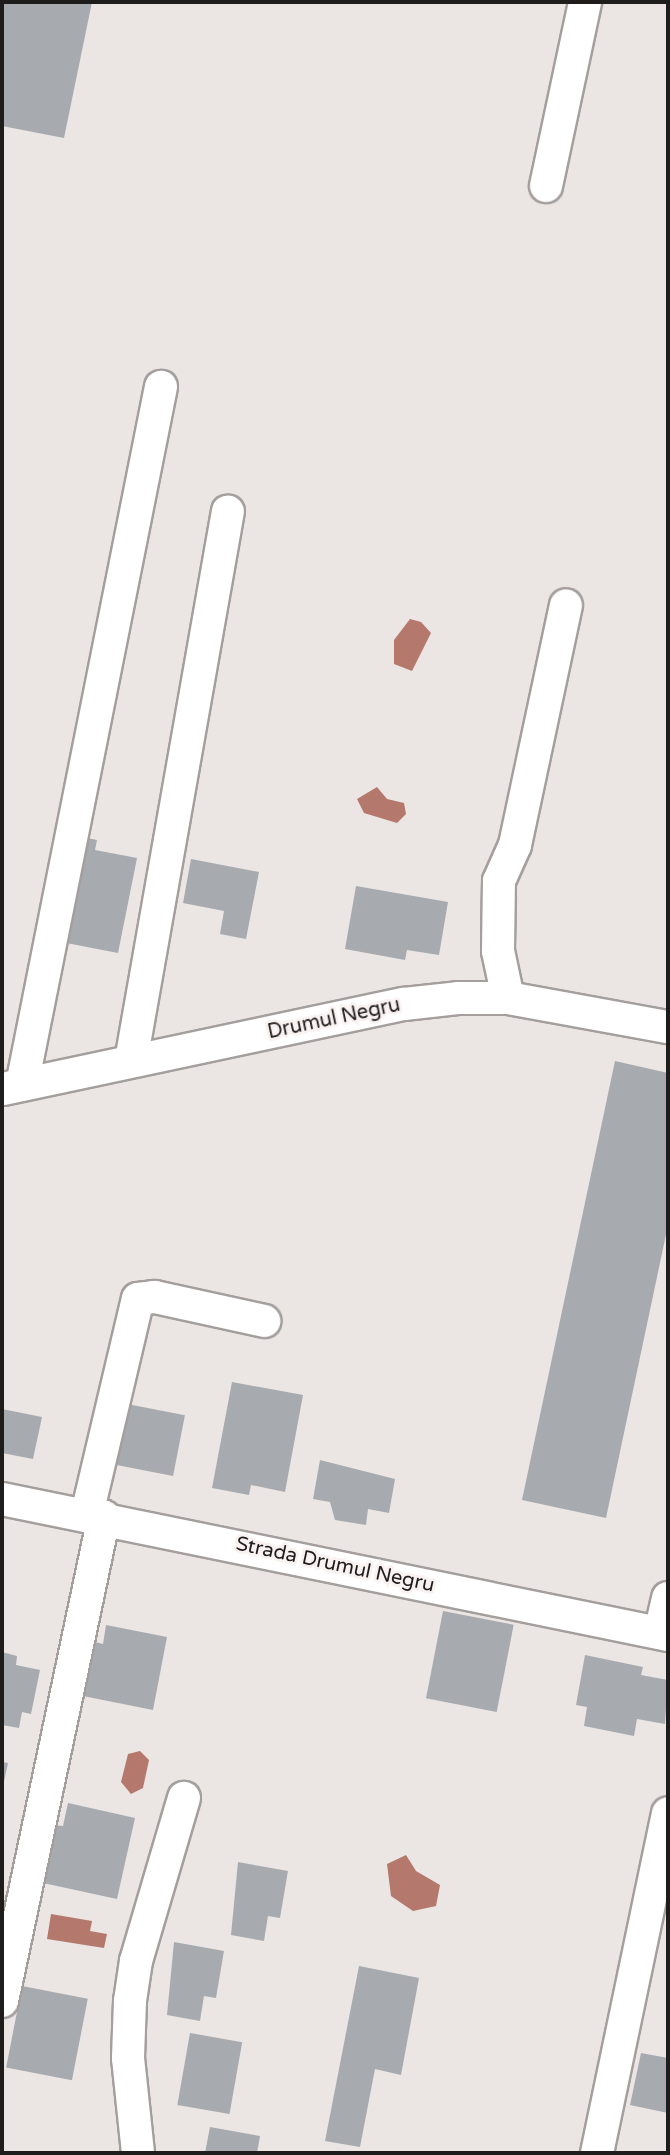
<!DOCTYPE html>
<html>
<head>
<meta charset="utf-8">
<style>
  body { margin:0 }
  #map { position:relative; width:670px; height:2155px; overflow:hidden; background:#ebe5e4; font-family:"Varela Round",sans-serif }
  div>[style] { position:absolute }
  .water>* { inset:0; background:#b5786c }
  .building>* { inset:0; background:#a7abaf; transform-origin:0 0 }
  .roads { filter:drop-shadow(2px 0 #a49e9d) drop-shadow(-2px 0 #a49e9d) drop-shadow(0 2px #a49e9d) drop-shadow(0 -2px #a49e9d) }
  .street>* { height:32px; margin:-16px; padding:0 16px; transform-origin:16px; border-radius:16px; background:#fff }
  span { translate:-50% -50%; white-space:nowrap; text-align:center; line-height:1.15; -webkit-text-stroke:6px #f9f2f1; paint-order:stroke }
  .street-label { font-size:20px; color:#1f1c1c }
  .frame { position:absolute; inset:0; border:4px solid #1f1c1c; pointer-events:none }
</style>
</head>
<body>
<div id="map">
  <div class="water">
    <div style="clip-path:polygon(410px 619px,421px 622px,431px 633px,412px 671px,394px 664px,394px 640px)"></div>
    <div style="clip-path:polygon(377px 787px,387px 799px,404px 803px,406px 814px,397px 823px,364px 813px,357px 799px)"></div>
    <div style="clip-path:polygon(140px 1751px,149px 1760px,143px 1788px,131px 1794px,121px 1782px,128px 1754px)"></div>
    <div style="clip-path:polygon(406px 1855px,416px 1871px,440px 1885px,436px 1906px,413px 1911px,391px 1896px,387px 1864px)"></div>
    <div style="clip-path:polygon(51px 1914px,92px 1921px,90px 1931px,107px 1934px,104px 1948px,47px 1939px)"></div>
  </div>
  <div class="building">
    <div style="clip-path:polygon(2px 2px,92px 2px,64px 138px,2px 126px)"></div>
    <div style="clip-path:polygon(77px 836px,97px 840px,95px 850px,137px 858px,118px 953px,56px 941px)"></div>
    <div style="clip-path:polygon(191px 859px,259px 872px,246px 939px,220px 934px,224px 911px,183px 903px)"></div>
    <div style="clip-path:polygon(356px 886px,448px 902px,439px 955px,407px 950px,405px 960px,345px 949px)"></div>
    <div style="clip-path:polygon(615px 1061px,668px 1073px,668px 1225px,606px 1518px,522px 1500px)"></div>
    <div style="clip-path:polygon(232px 1382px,303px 1395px,285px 1492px,251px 1485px,249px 1495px,212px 1488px)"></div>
    <div style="left:127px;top:1404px;width:59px;height:62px;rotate:11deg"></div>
    <div style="clip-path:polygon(2px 1409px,42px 1417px,33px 1459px,2px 1453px)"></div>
    <div style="clip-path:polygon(320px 1460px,395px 1479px,389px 1513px,368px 1509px,366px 1525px,335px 1520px,330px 1502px,313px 1499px)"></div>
    <div style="left:443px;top:1611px;width:72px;height:89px;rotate:11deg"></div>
    <div style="clip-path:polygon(106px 1625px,167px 1637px,153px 1710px,83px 1696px,91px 1641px,103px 1644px)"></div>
    <div style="clip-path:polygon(2px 1652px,17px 1656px,16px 1665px,40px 1670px,31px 1714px,22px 1712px,19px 1728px,2px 1725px)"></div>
    <div style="clip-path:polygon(585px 1655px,643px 1667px,641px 1675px,668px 1680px,665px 1724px,637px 1719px,634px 1736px,584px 1726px,587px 1707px,576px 1705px)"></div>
    <div style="clip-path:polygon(2px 1762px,8px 1763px,3px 1786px,2px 1786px)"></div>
    <div style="clip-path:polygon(68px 1803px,135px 1818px,117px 1899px,43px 1883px,52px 1825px,63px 1826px)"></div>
    <div style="clip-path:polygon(238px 1862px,288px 1871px,280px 1918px,268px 1916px,264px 1941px,231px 1935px)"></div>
    <div style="clip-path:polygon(174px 1942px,224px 1951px,216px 1998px,204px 1996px,200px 2021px,167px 2015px)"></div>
    <div style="clip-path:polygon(359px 1966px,419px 1978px,401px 2075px,375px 2069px,360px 2147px,325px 2141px)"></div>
    <div style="left:22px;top:1986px;width:67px;height:83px;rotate:11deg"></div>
    <div style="left:190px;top:2033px;width:53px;height:73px;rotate:10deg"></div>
    <div style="clip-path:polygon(641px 2053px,668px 2058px,668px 2113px,630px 2105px)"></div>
    <div style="clip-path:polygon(210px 2127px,260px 2136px,257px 2153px,205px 2153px)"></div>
  </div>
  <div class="roads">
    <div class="street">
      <div style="left:546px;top:186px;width:188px;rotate:-78deg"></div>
      <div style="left:508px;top:998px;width:48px;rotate:-102deg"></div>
      <div style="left:498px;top:951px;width:70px;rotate:-89.2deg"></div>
      <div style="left:499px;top:881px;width:39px;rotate:-66deg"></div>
      <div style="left:515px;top:845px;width:245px;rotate:-78deg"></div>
      <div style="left:131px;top:1061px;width:558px;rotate:-80deg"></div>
      <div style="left:22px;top:1085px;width:712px;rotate:-78.74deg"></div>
      <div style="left:3px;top:1089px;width:410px;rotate:-12deg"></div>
      <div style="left:404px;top:1004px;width:54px;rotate:-6.3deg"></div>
      <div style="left:458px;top:998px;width:50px"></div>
      <div style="left:508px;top:998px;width:163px;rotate:10.3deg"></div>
      <div style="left:2px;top:1499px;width:680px;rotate:11.54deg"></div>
      <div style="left:87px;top:1514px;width:221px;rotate:-76.7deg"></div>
      <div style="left:138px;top:1299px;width:17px;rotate:-7deg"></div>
      <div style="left:155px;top:1297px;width:112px;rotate:12.4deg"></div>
      <div style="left:660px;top:1633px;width:36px;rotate:-77deg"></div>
      <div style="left:2px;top:2001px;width:495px;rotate:-78.1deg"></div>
      <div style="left:138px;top:2153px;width:96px;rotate:-96deg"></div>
      <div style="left:128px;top:2058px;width:57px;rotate:-88deg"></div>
      <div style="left:130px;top:2001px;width:40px;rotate:-81.5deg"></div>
      <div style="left:136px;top:1961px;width:170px;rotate:-73.6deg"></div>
      <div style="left:597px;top:2153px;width:347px;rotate:-78.2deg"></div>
    </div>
  </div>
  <div class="street-label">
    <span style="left:334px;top:1019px;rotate:-12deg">Drumul Negru</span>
    <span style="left:335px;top:1565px;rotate:12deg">Strada Drumul Negru</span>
  </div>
  <div class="frame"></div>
</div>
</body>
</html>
